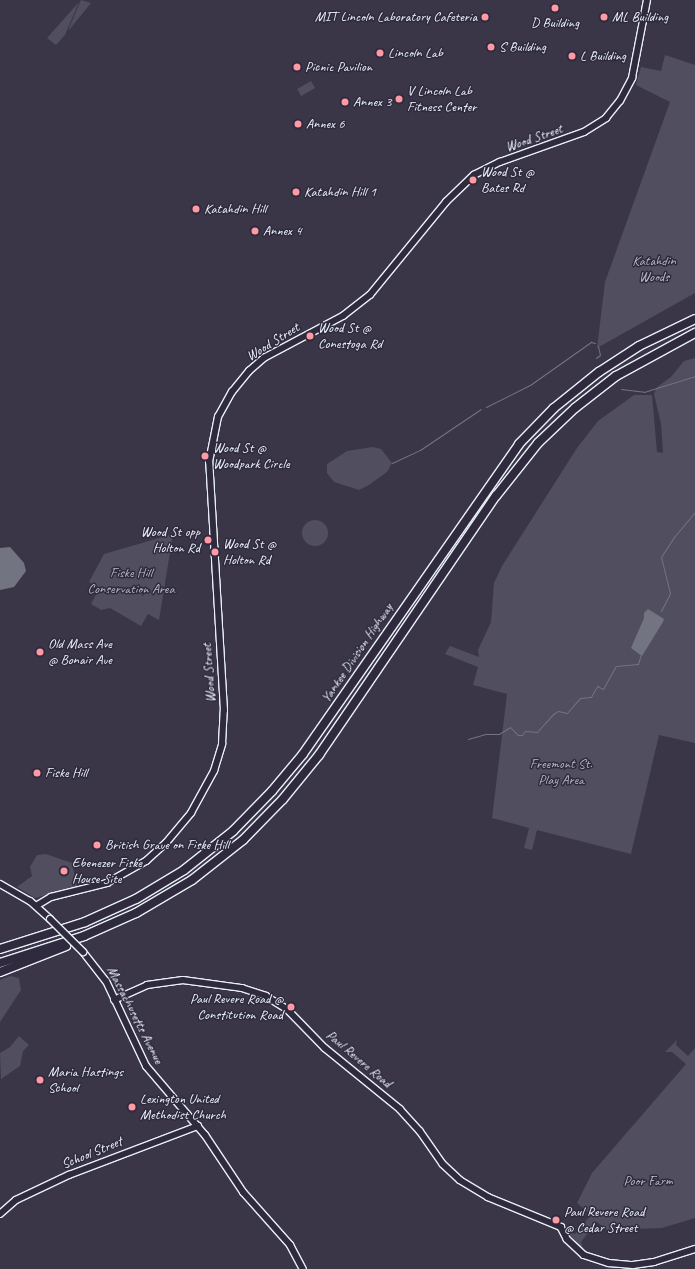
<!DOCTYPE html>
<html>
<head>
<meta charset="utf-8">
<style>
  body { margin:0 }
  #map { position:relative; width:695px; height:1269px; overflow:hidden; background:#3a3648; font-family:Caveat,sans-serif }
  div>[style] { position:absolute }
  .green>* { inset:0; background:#504e5f; transform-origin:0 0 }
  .round { border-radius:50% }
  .water>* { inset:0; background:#737482 }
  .stream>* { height:1px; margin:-0.5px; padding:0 0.5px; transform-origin:0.5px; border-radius:0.5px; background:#737482 }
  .roads { filter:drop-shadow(1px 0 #e8f1f8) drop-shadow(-1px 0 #e8f1f8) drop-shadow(0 1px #e8f1f8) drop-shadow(0 -1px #e8f1f8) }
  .tertiary>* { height:5.5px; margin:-2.75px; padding:0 2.75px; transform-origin:2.75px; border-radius:2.75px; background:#2f2a3d }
  .secondary>* { height:6px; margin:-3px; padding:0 3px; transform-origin:3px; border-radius:3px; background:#2f2a3d }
  .motorway>* { height:8px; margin:-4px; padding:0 4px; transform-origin:4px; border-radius:4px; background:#2f2a3d }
  .bridges { filter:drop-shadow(1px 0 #e8f1f8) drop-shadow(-1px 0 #e8f1f8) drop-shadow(0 1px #e8f1f8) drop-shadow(0 -1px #e8f1f8) }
  .secondary-bridge>* { height:6px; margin:-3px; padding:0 3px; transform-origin:3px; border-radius:3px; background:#2f2a3d }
  .dots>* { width:11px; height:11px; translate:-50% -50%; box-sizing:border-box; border:2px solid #2f2a3d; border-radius:50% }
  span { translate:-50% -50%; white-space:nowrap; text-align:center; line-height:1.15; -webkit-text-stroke:3px #2f2a3d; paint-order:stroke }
  .poi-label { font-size:14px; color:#e8f1f8 }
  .right { translate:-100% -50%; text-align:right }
  .left { translate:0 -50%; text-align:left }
  .street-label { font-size:14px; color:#e8f1f8 }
  .park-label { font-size:14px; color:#b3b8c2 }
</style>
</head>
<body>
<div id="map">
  <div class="green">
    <div style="clip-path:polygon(81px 0,91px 3px,69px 30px,69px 28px)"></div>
    <div style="clip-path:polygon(79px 2px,65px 35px,56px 45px,47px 38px)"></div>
    <div style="clip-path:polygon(665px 55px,695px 65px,695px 293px,597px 348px,605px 282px,670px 102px,636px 85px,641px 67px,661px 71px)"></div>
    <div style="left:311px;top:81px;width:8px;height:16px;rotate:60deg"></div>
    <div style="clip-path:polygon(695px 358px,695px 743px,659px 735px,631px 854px,537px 830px,532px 850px,524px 848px,529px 828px,492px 818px,507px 694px,473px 685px,478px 667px,445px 654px,450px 646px,479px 657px,478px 650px,491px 622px,494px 583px,502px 566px,577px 448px,598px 421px,634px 395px,652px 395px,657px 452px,663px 453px,661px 424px,654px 394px,657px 387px,671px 377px,684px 361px)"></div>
    <div style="clip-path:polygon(373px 447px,381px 449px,392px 463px,387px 472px,369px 485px,359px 490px,334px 482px,327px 473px,327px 464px,347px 451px)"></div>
    <div class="round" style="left:302px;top:520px;width:26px;height:26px"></div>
    <div style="clip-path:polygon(173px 534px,159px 620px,148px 614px,141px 626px,110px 608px,101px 610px,91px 604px,99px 589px,89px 582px,104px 554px)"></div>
    <div style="clip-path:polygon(46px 854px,72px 863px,77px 887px,35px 898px,17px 887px,32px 876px,30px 867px,37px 855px)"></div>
    <div style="clip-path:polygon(10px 976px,19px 978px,21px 990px,0 1022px,0 980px)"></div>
    <div style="clip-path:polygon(19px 1036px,29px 1045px,23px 1051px,20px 1066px,1px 1079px,0 1053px,10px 1047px)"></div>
    <div style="clip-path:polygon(677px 1040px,676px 1045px,688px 1056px,695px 1048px,695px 1218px,662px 1228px,607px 1230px,597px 1222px,581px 1242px,583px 1249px,567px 1232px,575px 1234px,591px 1215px,577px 1203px,592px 1173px,686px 1064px,672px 1052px,665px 1052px)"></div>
  </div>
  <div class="water">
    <div style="clip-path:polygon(10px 547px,24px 563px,26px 571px,14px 587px,0 590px,0 548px)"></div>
    <div style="clip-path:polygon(648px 609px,664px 619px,663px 622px,642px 656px,631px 648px,644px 618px,644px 613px)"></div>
  </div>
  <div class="stream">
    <div style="left:596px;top:358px;width:5px;rotate:-37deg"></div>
    <div style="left:600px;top:355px;width:9px;rotate:-103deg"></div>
    <div style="left:621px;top:389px;width:23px;rotate:7deg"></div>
    <div style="left:644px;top:392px;width:53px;rotate:-17.4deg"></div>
    <div style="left:486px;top:407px;width:49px;rotate:-26.6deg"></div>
    <div style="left:530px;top:385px;width:75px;rotate:-35.2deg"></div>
    <div style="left:591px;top:342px;width:4px;rotate:14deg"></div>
    <div style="left:392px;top:463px;width:31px;rotate:-25deg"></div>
    <div style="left:420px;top:450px;width:73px;rotate:-33.9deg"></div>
    <div style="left:661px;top:611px;width:20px;rotate:-63deg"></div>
    <div style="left:670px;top:593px;width:37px;rotate:-104deg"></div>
    <div style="left:661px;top:557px;width:24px;rotate:-57deg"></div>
    <div style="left:674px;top:537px;width:33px;rotate:-50deg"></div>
    <div style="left:468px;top:739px;width:19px;rotate:-16deg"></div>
    <div style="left:486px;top:734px;width:13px"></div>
    <div style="left:499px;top:734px;width:13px;rotate:-32deg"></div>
    <div style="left:510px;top:727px;width:11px;rotate:45deg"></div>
    <div style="left:518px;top:735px;width:4px"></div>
    <div style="left:522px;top:735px;width:5px;rotate:-53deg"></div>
    <div style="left:525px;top:731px;width:12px;rotate:5deg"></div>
    <div style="left:537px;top:732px;width:24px;rotate:-48deg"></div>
    <div style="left:553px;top:714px;width:6px;rotate:-31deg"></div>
    <div style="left:558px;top:711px;width:9px;rotate:13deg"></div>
    <div style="left:567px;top:713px;width:20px;rotate:-49deg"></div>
    <div style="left:580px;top:698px;width:11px;rotate:-5deg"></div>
    <div style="left:591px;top:697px;width:13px;rotate:-61deg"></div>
    <div style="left:597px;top:686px;width:7px;rotate:27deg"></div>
    <div style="left:603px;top:689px;width:26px;rotate:-61deg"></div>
    <div style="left:616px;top:666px;width:22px;rotate:-5deg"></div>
    <div style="left:638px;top:664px;width:10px;rotate:-73deg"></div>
  </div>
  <div class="roads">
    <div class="tertiary">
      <div style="left:36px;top:906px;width:17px;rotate:-31deg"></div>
      <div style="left:51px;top:897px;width:58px;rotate:-14deg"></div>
      <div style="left:107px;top:883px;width:45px;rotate:-29.4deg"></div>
      <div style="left:146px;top:861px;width:27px;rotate:-42deg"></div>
      <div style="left:166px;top:843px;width:39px;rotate:-50deg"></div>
      <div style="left:191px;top:813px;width:48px;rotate:-61.3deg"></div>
      <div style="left:214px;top:771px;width:28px;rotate:-73deg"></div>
      <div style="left:222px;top:744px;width:33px;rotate:-87deg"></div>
      <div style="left:224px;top:711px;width:249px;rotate:-93.4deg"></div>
      <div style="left:209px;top:462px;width:46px;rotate:-78.7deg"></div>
      <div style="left:218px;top:417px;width:29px;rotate:-61deg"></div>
      <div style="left:232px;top:392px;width:27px;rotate:-51deg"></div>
      <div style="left:249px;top:371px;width:20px;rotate:-41deg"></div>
      <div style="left:264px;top:358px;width:89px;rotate:-28deg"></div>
      <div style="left:343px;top:316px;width:34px;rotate:-38deg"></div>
      <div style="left:370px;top:295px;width:120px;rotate:-50.7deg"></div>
      <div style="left:446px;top:202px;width:39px;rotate:-44deg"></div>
      <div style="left:474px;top:175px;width:29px;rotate:-27deg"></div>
      <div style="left:500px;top:162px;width:89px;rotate:-19.7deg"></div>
      <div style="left:584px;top:132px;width:26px;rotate:-32deg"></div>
      <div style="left:606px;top:118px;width:22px;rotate:-51deg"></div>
      <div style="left:620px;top:101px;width:26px;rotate:-62deg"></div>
      <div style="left:632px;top:78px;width:79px;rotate:-79.1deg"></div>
      <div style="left:114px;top:1000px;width:36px;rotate:-24deg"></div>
      <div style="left:147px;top:985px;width:36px;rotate:-8deg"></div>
      <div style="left:183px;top:980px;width:60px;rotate:7.7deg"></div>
      <div style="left:242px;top:988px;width:25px;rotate:18deg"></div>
      <div style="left:266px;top:996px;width:26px;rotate:32deg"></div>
      <div style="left:288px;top:1010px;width:53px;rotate:45.8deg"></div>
      <div style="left:325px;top:1048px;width:97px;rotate:39.1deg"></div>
      <div style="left:400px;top:1109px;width:30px;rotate:48deg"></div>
      <div style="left:420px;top:1131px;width:40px;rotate:55.1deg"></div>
      <div style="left:443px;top:1164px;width:23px;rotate:43deg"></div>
      <div style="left:460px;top:1180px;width:33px;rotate:31deg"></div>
      <div style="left:488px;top:1197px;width:79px;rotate:22.3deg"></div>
      <div style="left:561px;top:1227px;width:13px;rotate:63deg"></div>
      <div style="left:567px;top:1239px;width:23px;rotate:43deg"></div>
      <div style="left:584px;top:1255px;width:26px;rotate:18deg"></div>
      <div style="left:609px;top:1263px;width:24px;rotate:5deg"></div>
      <div style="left:633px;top:1265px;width:21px;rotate:-8deg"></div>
      <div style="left:654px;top:1262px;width:43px;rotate:-17.6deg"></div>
      <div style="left:0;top:1214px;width:21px;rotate:-41deg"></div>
      <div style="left:16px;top:1200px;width:59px;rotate:-25.3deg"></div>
      <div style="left:69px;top:1175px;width:138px;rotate:-20.8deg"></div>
    </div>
    <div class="secondary">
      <div style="left:0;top:884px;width:34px;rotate:30deg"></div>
      <div style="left:30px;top:901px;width:27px;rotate:42deg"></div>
      <div style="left:83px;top:952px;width:37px;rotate:52deg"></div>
      <div style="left:106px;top:981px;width:94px;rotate:64.8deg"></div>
      <div style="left:146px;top:1066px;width:91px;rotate:49.5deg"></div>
      <div style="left:205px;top:1135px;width:69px;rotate:56.3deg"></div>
      <div style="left:243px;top:1192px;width:71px;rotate:48.4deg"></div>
      <div style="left:290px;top:1245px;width:27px;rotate:62deg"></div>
    </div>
    <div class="motorway">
      <div style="left:0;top:949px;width:89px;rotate:-17.6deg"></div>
      <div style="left:85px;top:922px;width:56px;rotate:-24.3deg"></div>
      <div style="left:136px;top:899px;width:56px;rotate:-31.1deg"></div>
      <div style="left:184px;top:870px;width:63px;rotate:-38.5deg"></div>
      <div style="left:233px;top:831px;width:56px;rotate:-45.7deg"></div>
      <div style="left:272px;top:791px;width:48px;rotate:-50deg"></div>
      <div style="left:303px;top:754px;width:378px;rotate:-55.1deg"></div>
      <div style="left:519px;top:444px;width:50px;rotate:-45.8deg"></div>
      <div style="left:554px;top:408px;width:58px;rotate:-38.7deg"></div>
      <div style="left:599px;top:372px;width:48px;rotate:-33deg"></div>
      <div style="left:639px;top:346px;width:62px;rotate:-25.7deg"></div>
      <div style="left:0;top:963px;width:88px;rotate:-17.8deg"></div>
      <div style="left:84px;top:936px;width:57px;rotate:-23.9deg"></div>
      <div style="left:136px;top:913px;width:65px;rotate:-30.5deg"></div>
      <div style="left:192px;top:880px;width:65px;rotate:-38.1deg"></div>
      <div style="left:243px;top:840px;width:57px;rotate:-45.7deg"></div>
      <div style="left:283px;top:799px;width:57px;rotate:-50.7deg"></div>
      <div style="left:319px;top:755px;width:314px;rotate:-55.7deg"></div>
      <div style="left:496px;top:496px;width:68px;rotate:-51.6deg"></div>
      <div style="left:538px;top:443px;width:51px;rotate:-43.4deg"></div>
      <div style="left:575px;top:408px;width:52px;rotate:-38deg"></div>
      <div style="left:616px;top:376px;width:90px;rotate:-28.6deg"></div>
      <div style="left:0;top:972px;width:71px;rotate:-21.5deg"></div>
    </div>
  </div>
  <div class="bridges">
    <div class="secondary-bridge">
      <div style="left:50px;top:919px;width:47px;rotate:45deg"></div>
    </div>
  </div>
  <div class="dots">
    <div style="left:555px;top:8px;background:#ff9aa2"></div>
    <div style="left:485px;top:17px;background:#ff9aa2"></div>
    <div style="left:604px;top:17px;background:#ff9aa2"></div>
    <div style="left:491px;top:47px;background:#ff9aa2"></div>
    <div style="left:380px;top:53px;background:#ff9aa2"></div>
    <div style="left:572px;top:56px;background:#ff9aa2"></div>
    <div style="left:297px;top:67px;background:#ff9aa2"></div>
    <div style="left:399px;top:99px;background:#ff9aa2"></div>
    <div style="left:345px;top:102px;background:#ff9aa2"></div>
    <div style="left:298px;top:124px;background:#ff9aa2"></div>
    <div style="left:473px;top:180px;background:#ff9aa2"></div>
    <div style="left:296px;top:192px;background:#ff9aa2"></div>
    <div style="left:196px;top:209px;background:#ff9aa2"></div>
    <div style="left:255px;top:231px;background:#ff9aa2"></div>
    <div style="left:310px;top:336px;background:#ff9aa2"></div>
    <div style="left:205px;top:456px;background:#ff9aa2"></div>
    <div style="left:208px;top:540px;background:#ff9aa2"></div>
    <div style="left:215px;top:552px;background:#ff9aa2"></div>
    <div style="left:40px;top:652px;background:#ff9aa2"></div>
    <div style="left:37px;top:773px;background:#ff9aa2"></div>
    <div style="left:97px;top:845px;background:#ff9aa2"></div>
    <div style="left:64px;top:871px;background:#ff9aa2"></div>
    <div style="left:291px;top:1007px;background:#ff9aa2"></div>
    <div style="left:40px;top:1080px;background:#ff9aa2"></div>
    <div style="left:132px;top:1107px;background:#ff9aa2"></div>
    <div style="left:556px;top:1220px;background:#ff9aa2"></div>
  </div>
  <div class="poi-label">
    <span class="right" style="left:477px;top:17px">MIT Lincoln Laboratory Cafeteria</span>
    <span class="left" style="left:612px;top:17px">ML Building</span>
    <span style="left:555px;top:23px">D Building</span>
    <span class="left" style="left:499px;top:47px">S Building</span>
    <span class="left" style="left:388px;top:53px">Lincoln Lab</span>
    <span class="left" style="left:580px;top:56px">L Building</span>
    <span class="left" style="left:305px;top:67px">Picnic Pavilion</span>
    <span class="left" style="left:407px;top:99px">V Lincoln Lab<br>Fitness Center</span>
    <span class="left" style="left:353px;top:102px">Annex 3</span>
    <span class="left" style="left:306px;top:124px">Annex 6</span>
    <span class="left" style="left:481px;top:180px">Wood St @<br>Bates Rd</span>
    <span class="left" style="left:304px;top:192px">Katahdin Hill 1</span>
    <span class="left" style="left:204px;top:209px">Katahdin Hill</span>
    <span class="left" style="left:263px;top:231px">Annex 4</span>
    <span class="left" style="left:318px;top:336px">Wood St @<br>Conestoga Rd</span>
    <span class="left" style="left:213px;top:456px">Wood St @<br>Woodpark Circle</span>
    <span class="right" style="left:200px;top:540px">Wood St opp<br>Holton Rd</span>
    <span class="left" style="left:223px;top:552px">Wood St @<br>Holton Rd</span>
    <span class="left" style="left:48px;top:652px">Old Mass Ave<br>@ Bonair Ave</span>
    <span class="left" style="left:45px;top:773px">Fiske Hill</span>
    <span class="left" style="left:105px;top:845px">British Grave on Fiske Hill</span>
    <span class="left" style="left:72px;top:871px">Ebenezer Fiske<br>House Site</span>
    <span class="right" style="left:283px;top:1007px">Paul Revere Road @<br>Constitution Road</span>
    <span class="left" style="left:48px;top:1080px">Maria Hastings<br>School</span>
    <span class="left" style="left:140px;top:1107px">Lexington United<br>Methodist Church</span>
    <span class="left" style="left:564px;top:1220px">Paul Revere Road<br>@ Cedar Street</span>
  </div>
  <div class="street-label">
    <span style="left:534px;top:138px;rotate:-19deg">Wood Street</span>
    <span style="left:273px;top:342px;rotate:-32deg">Wood Street</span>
    <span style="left:357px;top:653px;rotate:-56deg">Yankee Division Highway</span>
    <span style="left:209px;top:673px;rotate:-94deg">Wood Street</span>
    <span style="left:135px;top:1015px;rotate:63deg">Massachusetts Avenue</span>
    <span style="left:359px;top:1059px;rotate:40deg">Paul Revere Road</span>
    <span style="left:92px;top:1153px;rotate:-22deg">School Street</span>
  </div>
  <div class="park-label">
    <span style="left:654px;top:269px">Katahdin<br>Woods</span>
    <span style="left:131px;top:581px">Fiske Hill<br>Conservation Area</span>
    <span style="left:561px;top:772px">Freemont St.<br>Play Area</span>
    <span style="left:648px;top:1181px">Poor Farm</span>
  </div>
</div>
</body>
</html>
